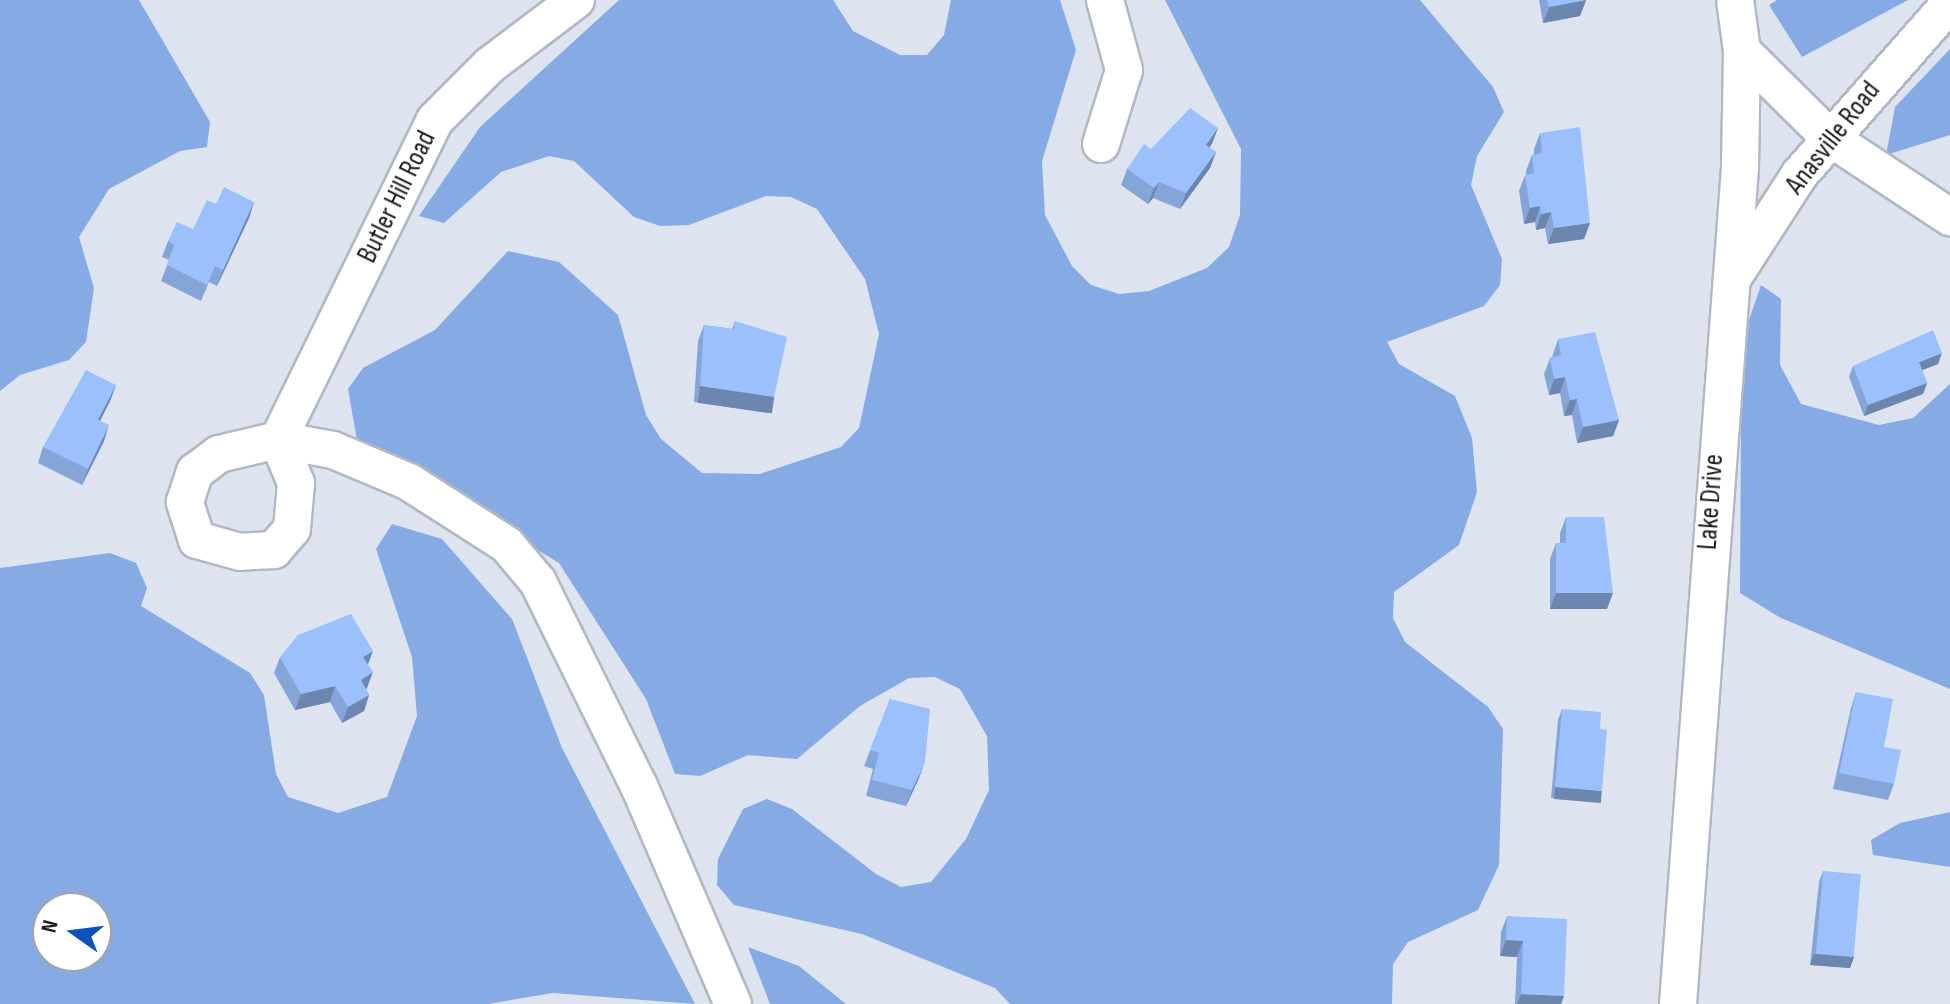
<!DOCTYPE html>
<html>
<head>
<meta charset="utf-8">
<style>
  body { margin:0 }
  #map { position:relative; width:1950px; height:1004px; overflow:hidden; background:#dde4f0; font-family:"Sofia Sans Condensed",sans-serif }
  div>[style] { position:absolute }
  .forest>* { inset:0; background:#86aae4 }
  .roads { filter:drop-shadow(2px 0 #b1b8c3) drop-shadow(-2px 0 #b1b8c3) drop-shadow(0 2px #b1b8c3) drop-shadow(0 -2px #b1b8c3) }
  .minor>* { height:36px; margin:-18px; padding:0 18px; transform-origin:18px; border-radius:18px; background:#fff }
  .wall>* { inset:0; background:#85a5d8 }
  .shaded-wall>* { inset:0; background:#6c86b0; transform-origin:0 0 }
  .building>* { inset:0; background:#9bc0fb; transform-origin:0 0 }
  span { translate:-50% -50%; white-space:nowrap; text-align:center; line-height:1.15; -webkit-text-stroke:6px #fff; paint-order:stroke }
  .street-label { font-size:28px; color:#181b1f }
  .north { position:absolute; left:32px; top:892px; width:80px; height:80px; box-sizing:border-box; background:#fff; border:2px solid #a3a4a5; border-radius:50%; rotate:284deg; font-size:22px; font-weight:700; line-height:32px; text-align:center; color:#181b1f }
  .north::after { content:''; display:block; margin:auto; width:28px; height:36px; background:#0c53be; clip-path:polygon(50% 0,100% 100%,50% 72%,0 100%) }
</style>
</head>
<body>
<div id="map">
  <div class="forest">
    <div style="clip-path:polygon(0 0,139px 0,210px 122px,207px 147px,180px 151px,109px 189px,79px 237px,94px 288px,86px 342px,69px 360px,20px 375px,0 391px)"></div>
    <div style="clip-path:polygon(619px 0,833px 0,853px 31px,900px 55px,927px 55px,944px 35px,951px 0,1060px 0,1076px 50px,1042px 161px,1045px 215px,1072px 266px,1091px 285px,1119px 294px,1149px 291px,1207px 268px,1229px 247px,1240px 215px,1241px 149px,1165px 0,1420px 0,1493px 87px,1504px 112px,1477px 156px,1471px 185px,1502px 259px,1500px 285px,1484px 306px,1387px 342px,1399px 364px,1455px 396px,1472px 438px,1477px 492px,1459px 545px,1394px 592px,1393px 618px,1405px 642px,1488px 707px,1503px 729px,1499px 865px,1478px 910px,1408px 942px,1393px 964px,1392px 1004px,1010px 1004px,995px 988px,862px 934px,734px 905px,717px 885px,718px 859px,743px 809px,767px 799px,792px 809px,876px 874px,901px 887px,931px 882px,966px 839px,989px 790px,987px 736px,960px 689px,935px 677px,909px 678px,860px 706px,797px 759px,748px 755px,700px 776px,675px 774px,646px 699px,559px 563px,357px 440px,348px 389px,363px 368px,435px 330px,508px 251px,559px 262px,618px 315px,646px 415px,661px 439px,702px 473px,760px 474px,841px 447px,859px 428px,879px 334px,865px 279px,817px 209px,791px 197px,766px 196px,689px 225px,660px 226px,634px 217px,574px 161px,549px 156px,501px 172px,444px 223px,419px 216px,480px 127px)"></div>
    <div style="clip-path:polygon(1777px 0,1908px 0,1802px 57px,1769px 5px)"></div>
    <div style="clip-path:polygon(1950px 49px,1950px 135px,1886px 155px,1895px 107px)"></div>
    <div style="clip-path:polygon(1761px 285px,1781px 299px,1780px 365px,1801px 404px,1879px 425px,1913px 418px,1950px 384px,1950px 689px,1781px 618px,1740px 593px,1741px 421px,1749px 320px)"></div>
    <div style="clip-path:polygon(evenodd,392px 524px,442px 539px,512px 619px,562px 748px,695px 1004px,553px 993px,488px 1004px,0 1004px,0 568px,110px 553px,136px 563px,147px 588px,141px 606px,250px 673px,264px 695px,276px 774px,288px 797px,338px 813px,387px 797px,417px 716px,412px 657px,376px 549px,392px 524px,48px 908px,96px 908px,96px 956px,48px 956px,48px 908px)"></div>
    <div style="clip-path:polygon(1950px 812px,1950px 867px,1873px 855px,1871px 840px,1900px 823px)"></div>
    <div style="clip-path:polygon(748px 947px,799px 966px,846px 1004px,770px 1004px)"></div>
  </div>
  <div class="roads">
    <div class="minor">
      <div style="left:576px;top:0;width:108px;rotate:142.9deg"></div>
      <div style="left:490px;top:65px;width:78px;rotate:135deg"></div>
      <div style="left:435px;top:120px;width:356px;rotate:116.1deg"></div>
      <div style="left:278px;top:440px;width:56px;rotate:10.3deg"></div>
      <div style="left:333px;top:450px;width:82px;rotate:22.8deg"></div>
      <div style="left:409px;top:482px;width:117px;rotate:32.7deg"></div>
      <div style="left:507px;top:545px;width:48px;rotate:50deg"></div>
      <div style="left:538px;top:582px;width:228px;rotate:63.7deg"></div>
      <div style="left:639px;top:786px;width:237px;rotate:66.7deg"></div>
      <div style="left:1742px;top:51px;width:124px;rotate:44.7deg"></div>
      <div style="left:1830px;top:138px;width:144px;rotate:33.4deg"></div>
      <div style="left:1101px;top:144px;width:77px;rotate:-72.7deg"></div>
      <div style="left:1124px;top:70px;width:73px;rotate:-105.2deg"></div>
      <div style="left:1732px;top:279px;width:125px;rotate:-57.1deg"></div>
      <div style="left:1800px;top:174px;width:227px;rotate:-48.7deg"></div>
      <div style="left:278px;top:440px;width:47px;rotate:67.3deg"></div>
      <div style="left:296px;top:483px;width:46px;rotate:95deg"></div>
      <div style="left:292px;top:529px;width:28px;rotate:131deg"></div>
      <div style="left:274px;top:550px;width:34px;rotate:177deg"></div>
      <div style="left:240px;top:552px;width:45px;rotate:-164.4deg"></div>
      <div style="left:197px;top:540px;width:40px;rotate:-108deg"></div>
      <div style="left:185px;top:502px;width:32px;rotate:-72deg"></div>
      <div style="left:195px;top:472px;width:30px;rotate:-37deg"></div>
      <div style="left:219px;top:454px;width:61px;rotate:-13.3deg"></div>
      <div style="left:1678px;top:1004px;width:839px;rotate:-85.76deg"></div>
      <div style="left:1740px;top:167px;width:116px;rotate:-89deg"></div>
      <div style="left:1742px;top:51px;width:51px;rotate:-97.8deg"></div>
    </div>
  </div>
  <div class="wall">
    <div style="clip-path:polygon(1539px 0,1586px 0,1580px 16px,1543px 23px)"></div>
    <div style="clip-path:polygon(1218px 128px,1209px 148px,1216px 152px,1210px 168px,1180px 209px,1153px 198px,1148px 204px,1121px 185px,1127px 169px,1151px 149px)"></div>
    <div style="clip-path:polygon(1540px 133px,1590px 223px,1584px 239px,1548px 244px,1545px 228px,1536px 230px,1535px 222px,1524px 224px,1519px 191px,1525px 175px,1526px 175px,1526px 171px,1532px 155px,1534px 154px,1534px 149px)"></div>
    <div style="clip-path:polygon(254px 202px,249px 218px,217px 286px,209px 282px,201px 301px,161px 281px,169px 260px,162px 257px,168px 241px,193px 229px,216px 204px)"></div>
    <div style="clip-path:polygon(735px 321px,768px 413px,694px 402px,698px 341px,704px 325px,732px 329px)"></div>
    <div style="clip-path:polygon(1558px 339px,1619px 420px,1613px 436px,1577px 443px,1572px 415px,1564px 416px,1560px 393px,1549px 395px,1544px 374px,1550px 358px,1552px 357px)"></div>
    <div style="clip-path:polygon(1938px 364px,1922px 370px,1927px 383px,1923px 394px,1864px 416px,1849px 377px,1853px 366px)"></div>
    <div style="clip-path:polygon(116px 385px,110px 401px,100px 421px,104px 441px,82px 485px,38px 463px,43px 447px)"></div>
    <div style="clip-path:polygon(1566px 517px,1607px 609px,1550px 609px,1550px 559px,1556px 543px,1560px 543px,1560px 533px)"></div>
    <div style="clip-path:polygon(280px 657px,368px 664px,367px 688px,366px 689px,369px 695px,364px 711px,342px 723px,330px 702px,295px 710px,274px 673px)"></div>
    <div style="clip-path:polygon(1856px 692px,1884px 747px,1894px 784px,1888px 800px,1833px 789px,1851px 708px)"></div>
    <div style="clip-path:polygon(890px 699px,919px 778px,906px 806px,866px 796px,873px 769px,864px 766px)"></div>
    <div style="clip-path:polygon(1562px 709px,1600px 729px,1598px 802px,1551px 798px,1558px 720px)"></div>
    <div style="clip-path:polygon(1823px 871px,1854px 957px,1850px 968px,1810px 965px,1819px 882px)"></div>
    <div style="clip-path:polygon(1507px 916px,1564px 996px,1561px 1004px,1515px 1004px,1517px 957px,1500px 956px,1501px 932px)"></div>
  </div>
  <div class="shaded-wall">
    <div style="clip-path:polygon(1586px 0,1580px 16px,1543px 23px,1549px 7px)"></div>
    <div style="clip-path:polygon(1218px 128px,1212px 144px,1200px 161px,1206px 145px)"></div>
    <div style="clip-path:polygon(1216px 152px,1210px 168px,1180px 209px,1186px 193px)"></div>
    <div style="clip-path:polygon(1159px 182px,1153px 198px,1148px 204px,1154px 188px)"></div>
    <div style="clip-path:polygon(254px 202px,249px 218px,217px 286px,223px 270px)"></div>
    <div style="clip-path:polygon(1540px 206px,1535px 222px,1524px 224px,1530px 208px)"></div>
    <div style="clip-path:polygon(1551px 212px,1545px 228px,1536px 230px,1541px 214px)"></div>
    <div style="clip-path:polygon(1590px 223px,1584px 239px,1548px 244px,1554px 228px)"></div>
    <div style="clip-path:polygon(1942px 353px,1938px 364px,1915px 373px,1919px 362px)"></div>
    <div style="clip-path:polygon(1565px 377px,1560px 393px,1549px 395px,1554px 379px)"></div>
    <div style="clip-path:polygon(1927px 383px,1923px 394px,1864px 416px,1868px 405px)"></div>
    <div style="clip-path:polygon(116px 385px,110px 401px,92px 436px,98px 420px)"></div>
    <div style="left:700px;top:386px;width:75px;height:17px;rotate:8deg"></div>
    <div style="clip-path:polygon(1577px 399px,1572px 415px,1564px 416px,1570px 400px)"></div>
    <div style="clip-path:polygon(1619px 420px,1613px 436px,1577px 443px,1583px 427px)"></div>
    <div style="clip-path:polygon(109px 425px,104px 441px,82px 485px,88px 469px)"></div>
    <div style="clip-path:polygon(1556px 593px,1613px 593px,1607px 609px,1550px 609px)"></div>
    <div style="clip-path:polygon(373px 651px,367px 667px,363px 657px)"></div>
    <div style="clip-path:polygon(373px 672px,367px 688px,355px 696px,361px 680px)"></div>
    <div style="clip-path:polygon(335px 686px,330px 702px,295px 710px,301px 694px)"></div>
    <div style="clip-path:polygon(369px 695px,364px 711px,342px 723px,348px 707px)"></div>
    <div style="clip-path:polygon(925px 762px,919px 778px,906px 806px,912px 790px)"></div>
    <div style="left:1555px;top:787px;width:47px;height:12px;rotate:5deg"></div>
    <div style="clip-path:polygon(1506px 940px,1523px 941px,1517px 957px,1500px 956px)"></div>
    <div style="clip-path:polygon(1814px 954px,1854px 957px,1850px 968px,1810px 965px)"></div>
    <div style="clip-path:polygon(1521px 994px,1564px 996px,1561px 1004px,1517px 1004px)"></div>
  </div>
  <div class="building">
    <div style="clip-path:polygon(1547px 0,1586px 0,1549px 7px)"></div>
    <div style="clip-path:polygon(1190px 108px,1218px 128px,1206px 145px,1216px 152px,1186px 193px,1159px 182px,1154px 188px,1127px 169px,1144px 144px,1151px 149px)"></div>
    <div style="clip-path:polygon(1580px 127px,1590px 223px,1554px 228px,1551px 212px,1541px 214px,1540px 206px,1530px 208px,1525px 175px,1534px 173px,1532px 155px,1542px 153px,1540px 133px)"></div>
    <div style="clip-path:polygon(224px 187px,254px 202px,223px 270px,215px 266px,207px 285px,167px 265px,174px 245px,168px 241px,177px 222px,193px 229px,207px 200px,216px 204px)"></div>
    <div style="clip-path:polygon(735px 321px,787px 337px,774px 397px,700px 386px,704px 325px,734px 329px)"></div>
    <div style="clip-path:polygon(1933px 330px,1942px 353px,1919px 362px,1927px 383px,1868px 405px,1853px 366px)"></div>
    <div style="clip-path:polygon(1595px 332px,1619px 420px,1583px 427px,1577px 399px,1570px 400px,1565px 377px,1554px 379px,1550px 358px,1561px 355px,1558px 339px)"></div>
    <div style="clip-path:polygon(86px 370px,116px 385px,98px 420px,109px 425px,88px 469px,43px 447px)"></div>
    <div style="clip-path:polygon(1566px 517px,1604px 517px,1613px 593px,1556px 593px,1556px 543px,1566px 543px)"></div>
    <div style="clip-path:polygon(351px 614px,373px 651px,363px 657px,373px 672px,361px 680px,369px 695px,348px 707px,335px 686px,301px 694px,280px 657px,298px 635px)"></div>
    <div style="clip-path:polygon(1856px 692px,1893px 699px,1884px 747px,1901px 750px,1894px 784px,1839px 773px)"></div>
    <div style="clip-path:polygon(890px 699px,930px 709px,925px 762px,912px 790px,872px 780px,879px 753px,870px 750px)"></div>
    <div style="clip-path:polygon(1562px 709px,1601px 712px,1600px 729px,1607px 730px,1602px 791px,1555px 787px)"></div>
    <div style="left:1823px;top:871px;width:38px;height:83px;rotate:5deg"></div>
    <div style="clip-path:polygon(1507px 916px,1567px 919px,1564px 996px,1521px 994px,1523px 941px,1506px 940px)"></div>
  </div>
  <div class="street-label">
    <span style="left:1833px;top:138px;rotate:-52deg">Anasville Road</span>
    <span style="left:397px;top:197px;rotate:-64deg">Butler Hill Road</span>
    <span style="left:1711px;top:502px;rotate:-86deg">Lake Drive</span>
  </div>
  <div class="north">N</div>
</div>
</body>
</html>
